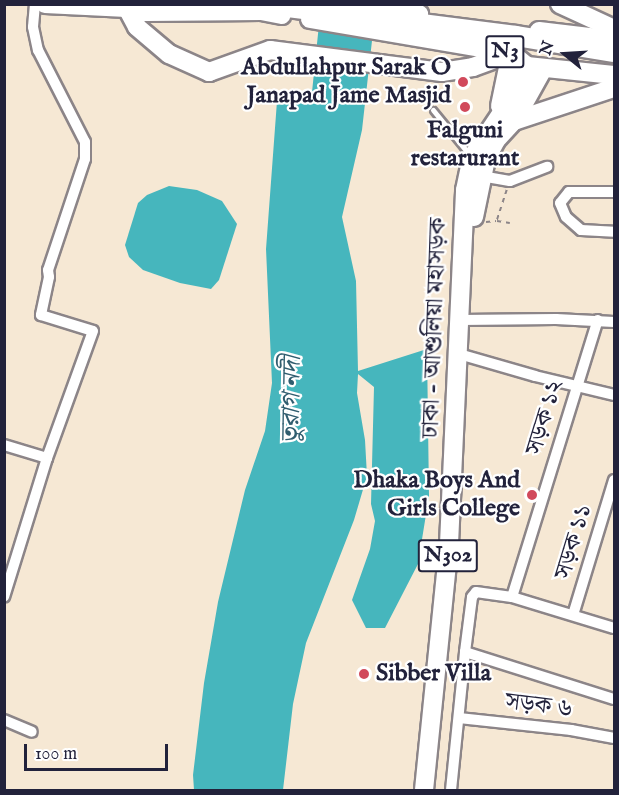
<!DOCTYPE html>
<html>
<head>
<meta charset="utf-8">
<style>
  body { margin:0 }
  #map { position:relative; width:619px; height:795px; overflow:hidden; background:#f6e8d4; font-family:"IM FELL English","Noto Serif Bengali",serif }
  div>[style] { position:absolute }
  .water>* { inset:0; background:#46b6bd }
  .path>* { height:1.5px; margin-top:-0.75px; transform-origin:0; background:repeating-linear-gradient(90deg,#8c8588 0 4.5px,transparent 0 9px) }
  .roads { filter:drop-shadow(2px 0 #8c8588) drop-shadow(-2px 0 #8c8588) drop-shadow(0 2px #8c8588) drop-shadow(0 -2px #8c8588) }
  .service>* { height:5px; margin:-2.5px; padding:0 2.5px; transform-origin:2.5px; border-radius:2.5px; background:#fff }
  .minor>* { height:10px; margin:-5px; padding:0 5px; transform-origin:5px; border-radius:5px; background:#fff }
  .trunk>* { height:18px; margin:-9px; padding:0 9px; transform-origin:9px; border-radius:9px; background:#fff }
  .motorway>* { height:20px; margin:-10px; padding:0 10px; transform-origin:10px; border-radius:10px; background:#fff }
  .dots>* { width:16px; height:16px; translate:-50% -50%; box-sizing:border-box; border:3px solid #fff; border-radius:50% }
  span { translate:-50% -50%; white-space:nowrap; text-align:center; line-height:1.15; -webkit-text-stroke:4.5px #fff; paint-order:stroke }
  .shield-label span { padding:2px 4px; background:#fff; border:2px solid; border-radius:4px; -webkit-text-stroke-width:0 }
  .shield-label { font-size:22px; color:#22223b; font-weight:700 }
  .poi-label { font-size:24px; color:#22223b; font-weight:700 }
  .right { translate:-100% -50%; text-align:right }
  .left { translate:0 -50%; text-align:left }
  .street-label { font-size:24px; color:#22223b }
  .water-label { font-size:26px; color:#305d6f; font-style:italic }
  .frame { position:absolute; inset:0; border:6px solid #22223b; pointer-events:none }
  .north { position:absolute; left:535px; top:24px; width:60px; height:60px; -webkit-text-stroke:4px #fff; paint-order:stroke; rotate:288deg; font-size:16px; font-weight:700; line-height:24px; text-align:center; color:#22223b }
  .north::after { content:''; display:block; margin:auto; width:21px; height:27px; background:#22223b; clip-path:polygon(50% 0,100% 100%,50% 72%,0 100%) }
  .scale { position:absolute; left:24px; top:744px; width:144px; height:27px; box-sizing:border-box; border:3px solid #22223b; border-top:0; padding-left:8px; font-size:18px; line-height:21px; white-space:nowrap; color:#22223b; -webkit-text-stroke:4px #fff; paint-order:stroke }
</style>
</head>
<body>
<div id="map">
  <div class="water">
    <div style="clip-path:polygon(321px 5px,376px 5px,362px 130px,342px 217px,356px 281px,358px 371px,427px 349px,429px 496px,418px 564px,385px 628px,366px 628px,352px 600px,370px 549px,375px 521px,371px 504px,374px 387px,358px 374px,357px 393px,365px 440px,367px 476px,354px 520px,306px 643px,293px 704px,283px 790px,194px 790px,193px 775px,204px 683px,218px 602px,245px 490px,265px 431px,272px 383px,266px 249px,277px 101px,312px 92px)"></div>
    <div style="clip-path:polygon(169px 186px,197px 190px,222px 201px,237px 224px,219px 280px,211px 289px,180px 283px,143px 270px,129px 257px,125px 245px,138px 203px,147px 195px)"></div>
  </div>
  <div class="path">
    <div style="left:507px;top:190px;width:33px;rotate:108deg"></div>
    <div style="left:497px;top:221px;width:13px;rotate:9deg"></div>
    <div style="left:486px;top:222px;width:10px;rotate:-6deg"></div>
  </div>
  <div class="roads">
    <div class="service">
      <div style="left:433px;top:110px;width:57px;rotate:50.7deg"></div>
    </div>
    <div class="minor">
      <div style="left:35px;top:4px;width:23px;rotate:95deg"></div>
      <div style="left:33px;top:27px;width:24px;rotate:78deg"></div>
      <div style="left:38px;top:50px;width:103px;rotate:62.9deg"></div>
      <div style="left:85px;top:142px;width:17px;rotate:90deg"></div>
      <div style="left:85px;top:159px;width:117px;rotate:108.4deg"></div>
      <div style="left:48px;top:270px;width:7px;rotate:82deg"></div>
      <div style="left:49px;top:277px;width:39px;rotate:102deg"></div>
      <div style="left:41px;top:315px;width:54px;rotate:17.1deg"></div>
      <div style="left:93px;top:331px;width:135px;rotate:109.9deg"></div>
      <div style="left:481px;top:176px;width:29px;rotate:10deg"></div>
      <div style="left:510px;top:181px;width:40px;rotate:-21deg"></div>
      <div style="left:614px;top:192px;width:45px;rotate:180deg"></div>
      <div style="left:569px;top:192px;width:14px;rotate:129deg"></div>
      <div style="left:560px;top:203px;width:15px;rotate:67deg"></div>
      <div style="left:566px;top:217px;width:20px;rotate:41deg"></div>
      <div style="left:581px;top:230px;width:33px;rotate:3deg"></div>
      <div style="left:460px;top:320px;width:96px;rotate:-0.6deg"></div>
      <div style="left:556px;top:319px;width:58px;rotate:3deg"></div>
      <div style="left:459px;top:354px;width:79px;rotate:16.1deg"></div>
      <div style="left:535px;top:376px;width:81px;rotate:13.5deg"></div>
      <div style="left:4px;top:445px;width:45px;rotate:16.8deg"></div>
      <div style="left:47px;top:458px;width:145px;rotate:107.2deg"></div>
      <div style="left:512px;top:597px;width:290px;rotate:-72.8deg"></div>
      <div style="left:573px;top:615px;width:141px;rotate:-73.1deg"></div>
      <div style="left:465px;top:652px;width:156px;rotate:17.5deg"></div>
      <div style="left:459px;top:718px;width:113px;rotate:6.1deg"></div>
      <div style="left:571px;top:730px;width:44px;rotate:10.5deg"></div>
      <div style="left:4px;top:720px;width:30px;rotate:23deg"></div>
      <div style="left:451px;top:790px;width:139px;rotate:-84.2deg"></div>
      <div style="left:465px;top:652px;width:55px;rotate:-82.7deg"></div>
      <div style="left:472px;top:597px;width:6px;rotate:-51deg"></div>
      <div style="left:476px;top:592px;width:36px;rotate:8deg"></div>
      <div style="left:512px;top:597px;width:107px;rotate:16.9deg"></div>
    </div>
    <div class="trunk">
      <div style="left:45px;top:4px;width:82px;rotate:2.8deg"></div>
      <div style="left:127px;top:8px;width:19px;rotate:12deg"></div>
      <div style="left:146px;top:12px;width:115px;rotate:-0.5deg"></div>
      <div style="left:261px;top:11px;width:21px;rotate:11deg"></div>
      <div style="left:357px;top:4px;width:63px;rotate:9.2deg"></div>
      <div style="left:560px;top:4px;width:60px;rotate:24.8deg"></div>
      <div style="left:127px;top:8px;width:21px;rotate:62deg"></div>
      <div style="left:137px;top:27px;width:42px;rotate:40.2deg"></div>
      <div style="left:169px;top:54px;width:44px;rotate:24.2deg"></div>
      <div style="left:209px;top:72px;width:65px;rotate:-19.8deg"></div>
      <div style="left:270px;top:50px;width:173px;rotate:7.3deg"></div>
      <div style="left:442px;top:72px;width:31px;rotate:-9deg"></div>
      <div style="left:473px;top:67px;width:40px;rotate:-20.2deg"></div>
      <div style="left:511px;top:53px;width:54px;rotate:101.7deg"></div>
      <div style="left:310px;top:19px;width:204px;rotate:9.6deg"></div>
      <div style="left:511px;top:53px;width:21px;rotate:39deg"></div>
      <div style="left:527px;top:66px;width:87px;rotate:5.9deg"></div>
      <div style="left:539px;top:31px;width:76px;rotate:6.8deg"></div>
      <div style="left:514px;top:121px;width:105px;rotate:-18.3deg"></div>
      <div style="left:474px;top:217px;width:59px;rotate:-78.3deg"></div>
      <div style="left:486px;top:159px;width:21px;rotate:-62deg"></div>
      <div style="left:496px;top:140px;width:26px;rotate:-47deg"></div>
      <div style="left:514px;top:121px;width:60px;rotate:-60.9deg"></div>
      <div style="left:424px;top:790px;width:247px;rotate:-84.2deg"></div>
      <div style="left:449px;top:544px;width:354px;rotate:-87.4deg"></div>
      <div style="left:465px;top:190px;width:34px;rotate:-78deg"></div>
      <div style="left:472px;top:157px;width:81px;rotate:-56.1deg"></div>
      <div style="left:517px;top:90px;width:26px;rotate:-67deg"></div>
    </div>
    <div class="motorway">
      <div style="left:264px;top:4px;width:254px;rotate:7.2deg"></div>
      <div style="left:516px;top:36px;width:99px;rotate:9.3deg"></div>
    </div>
  </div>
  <div class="dots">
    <div style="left:463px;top:82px;background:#d1495b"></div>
    <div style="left:465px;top:107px;background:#d1495b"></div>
    <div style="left:532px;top:495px;background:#d1495b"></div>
    <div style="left:364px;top:674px;background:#d1495b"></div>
  </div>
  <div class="shield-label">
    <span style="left:505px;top:52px">N3</span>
    <span style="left:448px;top:556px">N302</span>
  </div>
  <div class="poi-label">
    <span class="right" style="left:451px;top:82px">Abdullahpur Sarak O<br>Janapad Jame Masjid</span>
    <span style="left:465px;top:145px">Falguni<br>restarurant</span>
    <span class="right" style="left:520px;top:495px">Dhaka Boys And<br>Girls College</span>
    <span class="left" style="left:376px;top:674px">Sibber Villa</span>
  </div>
  <div class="street-label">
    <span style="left:435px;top:328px;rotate:-88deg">ঢাকা - আশুলিয়া মহাসড়ক</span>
    <span style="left:545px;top:418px;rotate:-73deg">সড়ক ১২</span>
    <span style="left:574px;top:542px;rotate:-73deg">সড়ক ১১</span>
    <span style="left:539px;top:706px;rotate:7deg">সড়ক ৬</span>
  </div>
  <div class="water-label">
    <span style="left:292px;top:400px;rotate:-89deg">তুরাগ নদী</span>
  </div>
  <div class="frame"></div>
  <div class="north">N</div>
  <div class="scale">100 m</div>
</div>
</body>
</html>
